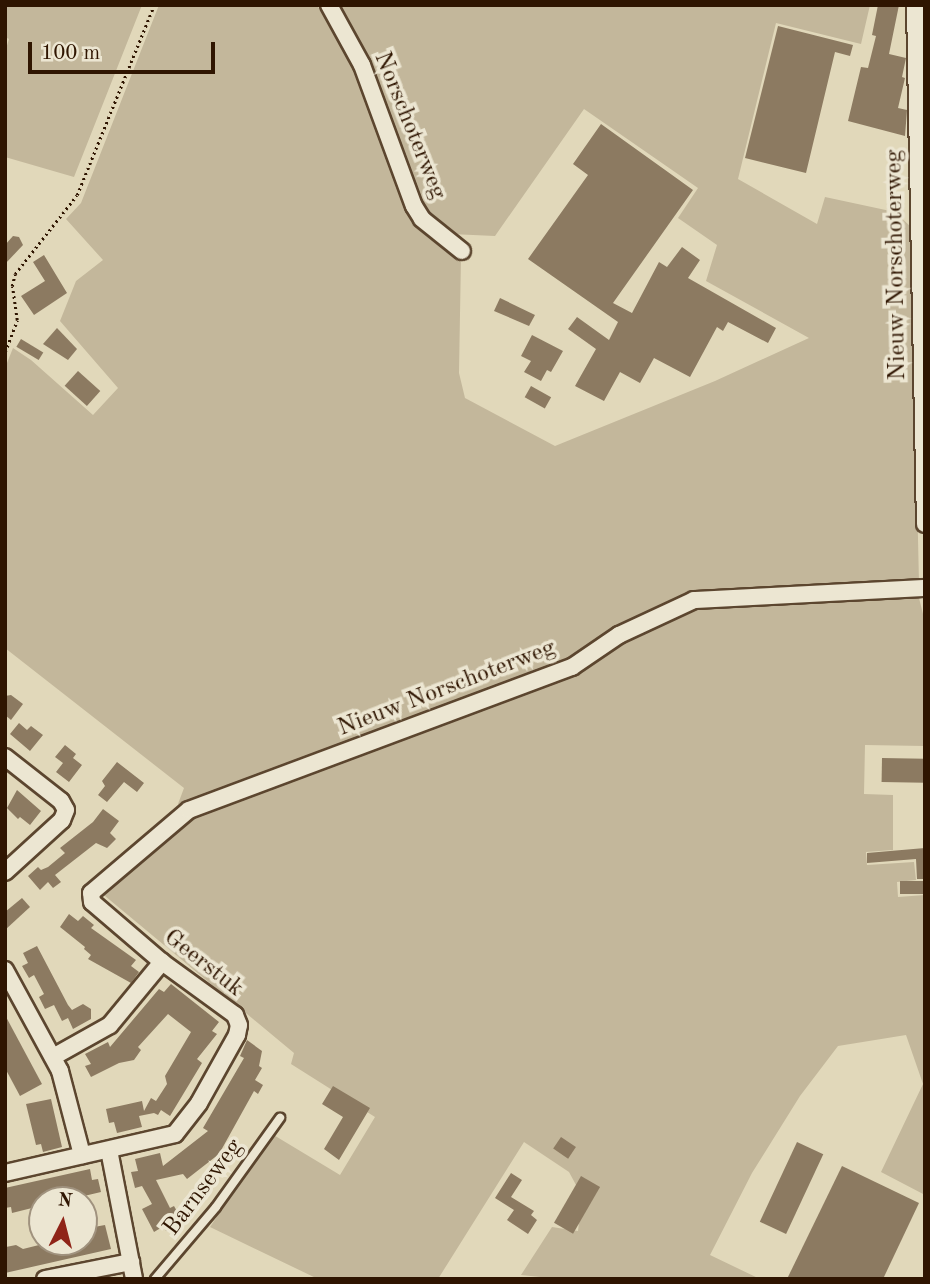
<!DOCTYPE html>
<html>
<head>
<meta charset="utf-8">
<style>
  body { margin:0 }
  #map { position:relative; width:930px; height:1284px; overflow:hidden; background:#e1d8ba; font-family:"Old Standard TT",serif }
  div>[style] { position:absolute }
  .green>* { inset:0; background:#c3b79b }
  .building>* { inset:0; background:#8c7a61; transform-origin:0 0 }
  .path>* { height:2.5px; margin-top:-1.25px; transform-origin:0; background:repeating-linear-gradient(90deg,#2f1501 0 2px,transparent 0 5.5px) }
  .roads { filter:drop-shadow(2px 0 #5c462f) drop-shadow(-2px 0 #5c462f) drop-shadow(0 2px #5c462f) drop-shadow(0 -2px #5c462f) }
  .lane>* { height:8px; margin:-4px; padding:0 4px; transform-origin:4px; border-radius:4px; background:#ece6d2 }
  .street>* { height:16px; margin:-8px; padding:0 8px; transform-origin:8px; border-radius:8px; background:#ece6d2 }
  span { translate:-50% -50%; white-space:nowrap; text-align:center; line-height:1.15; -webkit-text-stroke:7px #ece6d2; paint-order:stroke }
  .street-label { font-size:24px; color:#2f1501 }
  .frame { position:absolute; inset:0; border:7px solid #2f1501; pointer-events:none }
  .north { position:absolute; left:28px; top:1186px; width:70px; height:70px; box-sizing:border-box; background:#ece6d2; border:2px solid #a0927e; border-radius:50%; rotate:6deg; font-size:19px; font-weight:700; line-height:28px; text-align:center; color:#2f1501 }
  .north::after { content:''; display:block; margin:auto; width:24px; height:32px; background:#8f2418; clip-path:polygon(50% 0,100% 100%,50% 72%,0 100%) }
  .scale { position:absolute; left:28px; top:42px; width:187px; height:32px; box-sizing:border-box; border:4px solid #2f1501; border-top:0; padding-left:9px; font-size:21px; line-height:24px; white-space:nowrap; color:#2f1501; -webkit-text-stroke:5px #ece6d2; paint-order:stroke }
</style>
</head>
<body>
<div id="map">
  <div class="green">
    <div style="clip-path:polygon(5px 5px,142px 5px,74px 177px,5px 157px,5px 52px,9px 39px,5px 37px)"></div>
    <div style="clip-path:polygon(159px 5px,316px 5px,324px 13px,352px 55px,407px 208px,461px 256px,459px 373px,465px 398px,555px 446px,715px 381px,809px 338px,706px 281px,717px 245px,678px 218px,698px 188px,584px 109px,495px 236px,451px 234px,426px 215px,333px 5px,870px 5px,861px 44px,776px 23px,738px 179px,817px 224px,825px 197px,895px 212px,911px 227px,919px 583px,701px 590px,653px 609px,568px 666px,200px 796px,201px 801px,184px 809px,178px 804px,184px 788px,5px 648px,5px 368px,13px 348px,31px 360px,93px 415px,118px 388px,60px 321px,76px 281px,103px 260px,66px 219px,81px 203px)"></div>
    <div style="clip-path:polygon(918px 594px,925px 622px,925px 746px,865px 745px,864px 794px,893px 795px,893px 850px,866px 852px,867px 865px,914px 862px,916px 880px,897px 882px,898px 897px,925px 895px,925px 1195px,881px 1172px,923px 1084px,906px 1035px,838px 1046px,800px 1096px,752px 1173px,710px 1255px,760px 1279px,560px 1279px,521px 1275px,552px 1227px,578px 1231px,582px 1196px,569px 1172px,524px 1142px,438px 1279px,318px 1279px,210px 1227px,272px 1134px,340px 1175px,375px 1117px,291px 1064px,294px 1053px,99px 891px,187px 815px,557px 683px,578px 673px,659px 618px,700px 603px)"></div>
  </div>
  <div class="building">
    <div style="clip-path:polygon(878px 5px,899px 5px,889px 54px,906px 58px,902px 77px,905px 78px,898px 108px,907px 110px,905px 136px,848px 121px,861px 67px,868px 68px,876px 36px,872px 35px)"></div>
    <div style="clip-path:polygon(778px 26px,853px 45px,850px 56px,835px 52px,806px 173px,745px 158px)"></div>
    <div style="clip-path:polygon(601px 124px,693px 190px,613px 303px,632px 313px,659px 262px,667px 267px,682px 247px,700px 260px,688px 278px,776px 328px,768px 343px,728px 322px,723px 331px,717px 327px,690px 377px,654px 358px,640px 383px,620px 372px,604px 401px,575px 386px,596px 349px,568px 329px,577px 317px,609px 340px,618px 322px,528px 259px,588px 175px,573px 164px)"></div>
    <div style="clip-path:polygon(13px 236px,19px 237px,23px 245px,5px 264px,5px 245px)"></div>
    <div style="clip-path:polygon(44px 255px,67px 293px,34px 315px,21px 296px,45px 281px,33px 262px)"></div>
    <div style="clip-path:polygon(500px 298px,535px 315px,529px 326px,494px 311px)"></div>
    <div style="clip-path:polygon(57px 328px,77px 349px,68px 360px,43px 344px)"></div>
    <div style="clip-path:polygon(532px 335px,563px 351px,551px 372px,547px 370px,541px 381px,524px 372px,531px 361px,521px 356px)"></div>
    <div style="left:21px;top:339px;width:26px;height:9px;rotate:31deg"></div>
    <div style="left:78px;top:371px;width:30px;height:20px;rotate:42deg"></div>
    <div style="left:531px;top:386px;width:23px;height:13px;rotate:29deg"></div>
    <div style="clip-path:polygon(11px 695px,23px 704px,11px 720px,5px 715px,5px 696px)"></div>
    <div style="clip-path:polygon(19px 723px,27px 730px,31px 726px,43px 735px,30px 751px,10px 734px)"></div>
    <div style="clip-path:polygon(65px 745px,76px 754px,73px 758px,82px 765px,69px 782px,56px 772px,63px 763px,55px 757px)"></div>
    <div style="left:882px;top:758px;width:43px;height:24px;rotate:1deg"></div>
    <div style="clip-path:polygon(117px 762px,144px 783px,137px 792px,124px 782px,107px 802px,98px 795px,105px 786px,102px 781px)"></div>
    <div style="clip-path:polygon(17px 790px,41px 811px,30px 825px,20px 817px,18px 819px,7px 808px)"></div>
    <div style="clip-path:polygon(103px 809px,119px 821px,110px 833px,116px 839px,107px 848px,96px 843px,55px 875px,61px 882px,53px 888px,48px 882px,40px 890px,28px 876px,38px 867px,41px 870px,48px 867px,65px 853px,60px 848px,93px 822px)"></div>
    <div style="clip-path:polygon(925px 848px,925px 879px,917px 879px,916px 859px,867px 863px,867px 853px)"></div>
    <div style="left:925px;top:881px;width:13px;height:25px;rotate:90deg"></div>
    <div style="clip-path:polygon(22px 898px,30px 907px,5px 930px,5px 912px)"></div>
    <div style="clip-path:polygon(69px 914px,78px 921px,83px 916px,94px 925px,91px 928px,136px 960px,131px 966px,139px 972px,131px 983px,88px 959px,91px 955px,84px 949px,85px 947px,60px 927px)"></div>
    <div style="clip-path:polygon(37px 946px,68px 1005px,72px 1010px,83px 1004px,91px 1009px,91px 1019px,73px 1029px,68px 1018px,62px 1021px,54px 1005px,45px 1009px,39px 997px,44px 994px,34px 975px,29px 978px,22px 966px,28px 963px,23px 953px)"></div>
    <div style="clip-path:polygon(171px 984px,219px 1022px,212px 1031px,217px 1034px,197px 1059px,202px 1063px,170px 1116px,161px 1110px,158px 1115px,154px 1113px,139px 1116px,142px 1127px,117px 1133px,114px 1122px,109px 1123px,106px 1109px,142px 1101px,144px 1111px,151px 1098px,156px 1101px,167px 1084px,165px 1076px,191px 1032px,168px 1014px,138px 1047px,141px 1050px,134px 1060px,119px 1063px,91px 1077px,85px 1066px,91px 1064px,85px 1054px,108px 1042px,110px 1047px,159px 989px,164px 992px)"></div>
    <div style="clip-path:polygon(5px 1015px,42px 1084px,20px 1096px,5px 1068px)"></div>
    <div style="clip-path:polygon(247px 1040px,262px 1051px,259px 1066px,262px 1068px,255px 1080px,263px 1085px,258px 1094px,254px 1091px,219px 1154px,187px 1179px,183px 1174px,156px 1180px,170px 1208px,174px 1206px,183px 1222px,166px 1231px,164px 1226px,154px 1232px,142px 1209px,152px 1204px,142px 1186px,135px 1188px,131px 1172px,138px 1171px,135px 1159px,160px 1153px,163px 1166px,208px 1131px,203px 1128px,244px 1058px,240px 1056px)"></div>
    <div style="clip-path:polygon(333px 1086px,370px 1108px,339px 1160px,324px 1149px,343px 1117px,322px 1104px)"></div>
    <div style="clip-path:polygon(51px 1099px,62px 1147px,43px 1152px,41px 1144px,36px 1145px,26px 1104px)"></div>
    <div style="left:561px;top:1137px;width:18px;height:14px;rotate:34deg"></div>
    <div style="left:797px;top:1142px;width:29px;height:88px;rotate:25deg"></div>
    <div style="clip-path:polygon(842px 1166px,919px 1203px,883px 1279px,787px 1279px)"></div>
    <div style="clip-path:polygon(90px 1169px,92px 1180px,98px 1179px,101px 1192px,67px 1200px,38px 1200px,40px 1206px,12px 1213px,11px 1207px,5px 1208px,5px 1188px)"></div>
    <div style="clip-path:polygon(511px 1173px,522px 1180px,511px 1197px,534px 1211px,531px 1215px,537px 1220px,528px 1234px,507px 1220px,514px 1210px,495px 1198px)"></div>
    <div style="left:581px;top:1176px;width:22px;height:54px;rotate:30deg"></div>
    <div style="clip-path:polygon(84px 1201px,88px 1201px,94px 1227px,105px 1225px,111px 1249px,5px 1273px,6px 1247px,16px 1245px,23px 1249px,43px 1244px,42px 1242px,84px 1242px)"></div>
  </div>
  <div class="path">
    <div style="left:5px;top:352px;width:34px;rotate:-69deg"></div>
    <div style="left:17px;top:320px;width:34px;rotate:-98deg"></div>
    <div style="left:12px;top:286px;width:12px;rotate:-76deg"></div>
    <div style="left:15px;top:274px;width:100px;rotate:-51.9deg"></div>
    <div style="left:77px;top:195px;width:205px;rotate:-67.9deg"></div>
  </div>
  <div class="roads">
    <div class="lane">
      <div style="left:155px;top:1279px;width:94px;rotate:-49.7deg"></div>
      <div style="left:216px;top:1207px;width:110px;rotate:-54.3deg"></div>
    </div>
    <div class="street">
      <div style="left:329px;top:5px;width:68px;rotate:61.2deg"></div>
      <div style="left:362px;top:65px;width:150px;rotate:69.8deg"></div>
      <div style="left:414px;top:206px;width:15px;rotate:58deg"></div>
      <div style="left:422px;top:219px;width:51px;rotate:38.7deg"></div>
      <div style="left:915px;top:5px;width:519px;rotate:88.9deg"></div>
      <div style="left:5px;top:757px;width:71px;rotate:38.2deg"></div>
      <div style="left:61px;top:801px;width:10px;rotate:61deg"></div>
      <div style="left:66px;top:810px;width:11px;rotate:112deg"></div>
      <div style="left:62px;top:820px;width:77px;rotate:137.6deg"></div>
      <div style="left:5px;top:970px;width:115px;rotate:61.4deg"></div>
      <div style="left:60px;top:1071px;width:87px;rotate:75.3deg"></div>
      <div style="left:53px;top:1057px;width:65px;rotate:-29.3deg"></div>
      <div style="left:110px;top:1025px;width:82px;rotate:-50.5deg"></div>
      <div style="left:109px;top:1150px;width:131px;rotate:79deg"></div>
      <div style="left:5px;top:1173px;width:174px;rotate:-12.9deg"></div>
      <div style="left:175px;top:1134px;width:39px;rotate:-52deg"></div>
      <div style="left:199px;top:1103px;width:78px;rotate:-60.8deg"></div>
      <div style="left:237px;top:1035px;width:10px;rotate:-79deg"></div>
      <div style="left:239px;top:1025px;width:11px;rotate:-112deg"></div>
      <div style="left:235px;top:1015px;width:90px;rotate:-144deg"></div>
      <div style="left:162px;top:962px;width:92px;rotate:-139.4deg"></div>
      <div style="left:92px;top:902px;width:9px;rotate:-96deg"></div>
      <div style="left:91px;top:893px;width:128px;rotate:-40.3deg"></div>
      <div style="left:189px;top:810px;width:409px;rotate:-20.5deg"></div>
      <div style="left:572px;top:667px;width:57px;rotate:-34.2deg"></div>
      <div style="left:619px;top:635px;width:83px;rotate:-25deg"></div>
      <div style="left:694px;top:600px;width:231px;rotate:-3deg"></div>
      <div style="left:45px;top:1279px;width:88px;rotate:-11.2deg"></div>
    </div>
  </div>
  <div class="street-label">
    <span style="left:409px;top:126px;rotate:68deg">Norschoterweg</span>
    <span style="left:897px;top:265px;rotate:-91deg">Nieuw Norschoterweg</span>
    <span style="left:447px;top:689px;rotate:-21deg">Nieuw Norschoterweg</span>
    <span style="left:203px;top:964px;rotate:38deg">Geerstuk</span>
    <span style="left:204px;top:1188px;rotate:-53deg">Barnseweg</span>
  </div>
  <div class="frame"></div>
  <div class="north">N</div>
  <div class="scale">100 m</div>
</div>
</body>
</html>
